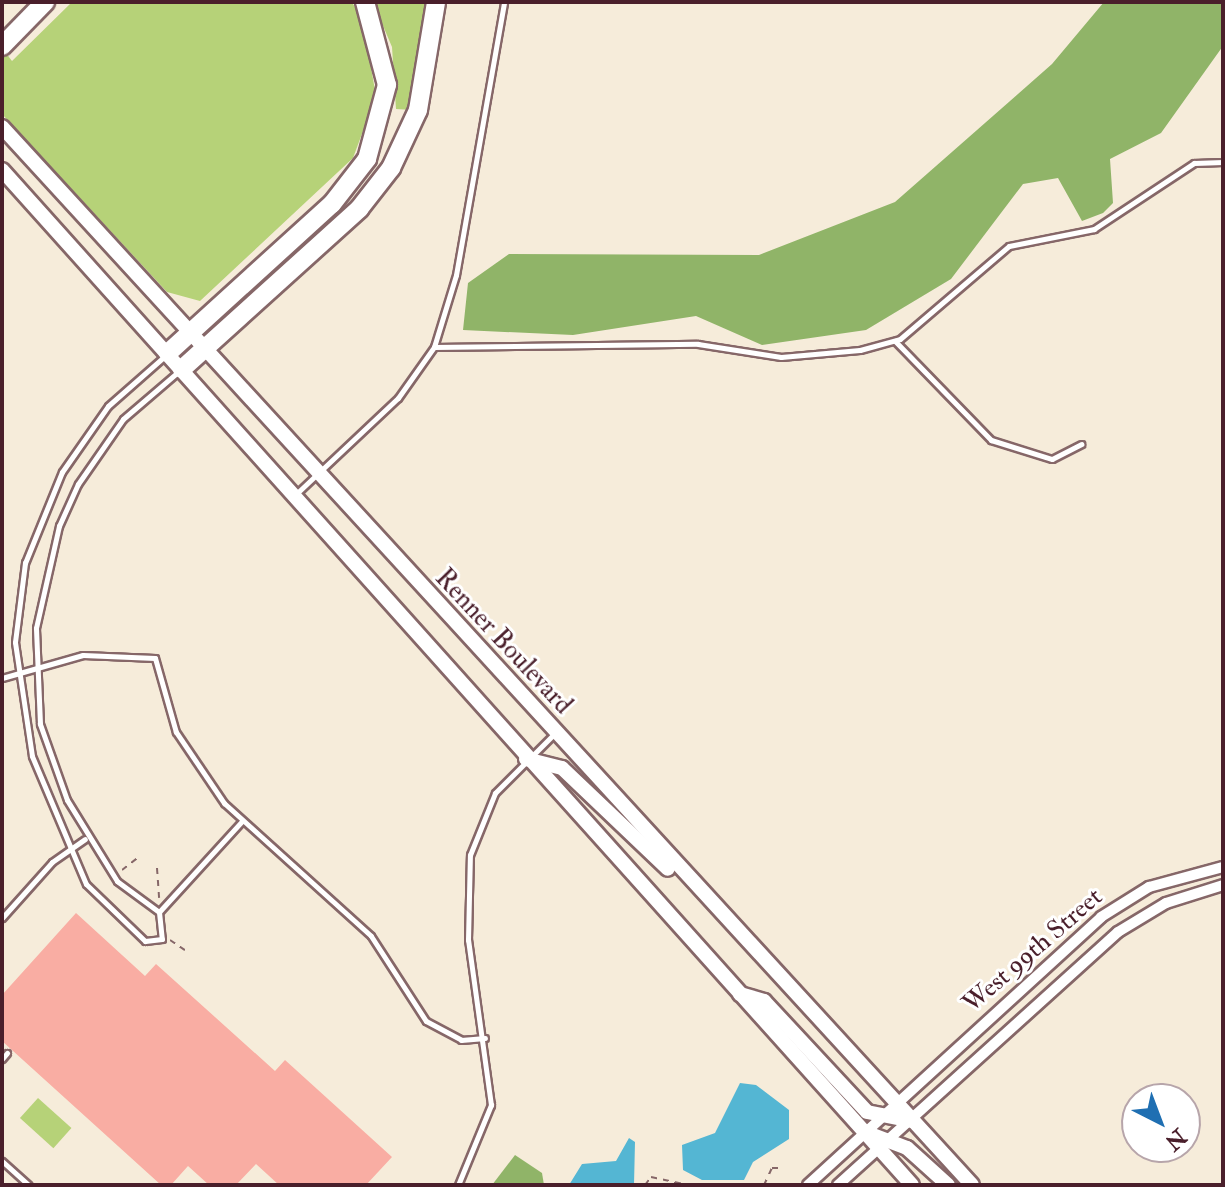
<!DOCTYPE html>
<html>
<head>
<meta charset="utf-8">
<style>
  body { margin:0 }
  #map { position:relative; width:1225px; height:1187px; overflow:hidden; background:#f6ecda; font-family:"IM FELL Double Pica",serif }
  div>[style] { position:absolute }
  .green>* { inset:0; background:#b6d278; transform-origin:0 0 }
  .forest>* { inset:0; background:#90b468 }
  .water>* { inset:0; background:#54b6d3 }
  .building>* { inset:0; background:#f9ada3 }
  .path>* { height:2px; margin-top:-1px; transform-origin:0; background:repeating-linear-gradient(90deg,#866768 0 6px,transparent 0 12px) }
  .roads { filter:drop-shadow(2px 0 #866768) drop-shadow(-2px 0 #866768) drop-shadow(0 2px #866768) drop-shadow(0 -2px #866768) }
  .lane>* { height:5px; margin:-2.5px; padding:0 2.5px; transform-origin:2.5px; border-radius:2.5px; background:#fff }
  .street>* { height:10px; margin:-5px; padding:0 5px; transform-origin:5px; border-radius:5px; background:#fff }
  .secondary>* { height:14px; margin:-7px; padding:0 7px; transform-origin:7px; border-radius:7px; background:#fff }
  .highway>* { height:18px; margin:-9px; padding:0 9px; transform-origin:9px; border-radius:9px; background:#fff }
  span { translate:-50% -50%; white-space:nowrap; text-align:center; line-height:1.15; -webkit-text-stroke:6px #fff; paint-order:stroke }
  .street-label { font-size:26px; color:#4a1f2b }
  .frame { position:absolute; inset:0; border:4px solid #4a1f2b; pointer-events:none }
  .north { position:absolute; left:1121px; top:1083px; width:80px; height:80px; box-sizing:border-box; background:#fff; border:2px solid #b7a5aa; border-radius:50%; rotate:138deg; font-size:22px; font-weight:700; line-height:32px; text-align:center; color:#4a1f2b }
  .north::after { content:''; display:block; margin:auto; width:28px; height:36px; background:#1f6fb2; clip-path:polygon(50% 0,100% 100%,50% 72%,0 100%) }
</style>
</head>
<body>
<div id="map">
  <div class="green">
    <div style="clip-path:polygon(72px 2px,352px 2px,363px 22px,376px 96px,353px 158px,200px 301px,167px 292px,2px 114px,2px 48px,12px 61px)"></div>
    <div style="clip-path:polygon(373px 2px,432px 2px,413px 110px,396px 109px,392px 47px)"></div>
    <div style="left:38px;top:1098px;width:45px;height:27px;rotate:42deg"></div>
  </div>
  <div class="forest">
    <div style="clip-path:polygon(1104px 2px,1223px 2px,1223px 46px,1161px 133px,1110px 159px,1113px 203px,1103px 213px,1082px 221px,1058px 178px,1023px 184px,951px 279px,866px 330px,762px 345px,696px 316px,573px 335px,463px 330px,468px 283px,509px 254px,759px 255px,895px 202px,1052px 64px)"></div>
    <div style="clip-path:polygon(515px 1155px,542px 1173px,544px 1185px,492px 1185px)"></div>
  </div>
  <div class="water">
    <div style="clip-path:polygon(740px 1083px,756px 1085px,789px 1110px,789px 1139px,753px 1162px,744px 1180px,702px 1180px,683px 1170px,682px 1145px,715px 1133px)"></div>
    <div style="clip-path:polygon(629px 1138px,635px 1142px,634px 1185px,569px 1185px,582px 1164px,616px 1161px)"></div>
  </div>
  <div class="building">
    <div style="clip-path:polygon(76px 913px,145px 976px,156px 964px,275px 1071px,285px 1060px,392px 1157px,366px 1185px,279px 1185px,256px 1164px,236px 1185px,209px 1185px,188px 1166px,171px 1185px,161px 1185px,2px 1041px,2px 995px)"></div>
  </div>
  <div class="path">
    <div style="left:157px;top:868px;width:30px;rotate:86deg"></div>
    <div style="left:122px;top:870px;width:23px;rotate:-38deg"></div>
    <div style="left:170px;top:940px;width:18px;rotate:34deg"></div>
    <div style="left:645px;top:1185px;width:10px;rotate:-53deg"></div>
    <div style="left:651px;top:1177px;width:38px;rotate:12deg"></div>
    <div style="left:764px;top:1185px;width:19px;rotate:-65deg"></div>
    <div style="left:772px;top:1168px;width:9px"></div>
  </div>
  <div class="roads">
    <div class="lane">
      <div style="left:895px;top:341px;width:138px;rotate:45.9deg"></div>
      <div style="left:991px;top:440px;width:64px;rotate:17.3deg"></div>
      <div style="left:1052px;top:459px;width:33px;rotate:-27deg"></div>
      <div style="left:434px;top:347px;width:264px;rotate:-0.7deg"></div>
      <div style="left:698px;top:344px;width:84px;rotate:8.9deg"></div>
      <div style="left:781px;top:357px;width:79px;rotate:-5.1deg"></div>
      <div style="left:860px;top:350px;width:41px;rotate:-15.4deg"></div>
      <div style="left:900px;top:339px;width:143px;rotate:-40.5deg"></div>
      <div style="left:1009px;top:246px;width:87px;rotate:-11.3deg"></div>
      <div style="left:1094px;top:229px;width:120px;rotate:-33.4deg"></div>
      <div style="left:1194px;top:163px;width:29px;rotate:-2deg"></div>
      <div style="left:296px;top:494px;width:140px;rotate:-43.3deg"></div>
      <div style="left:398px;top:398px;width:62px;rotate:-54.8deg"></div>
      <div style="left:434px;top:347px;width:75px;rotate:-73deg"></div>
      <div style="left:456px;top:275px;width:277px;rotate:-80deg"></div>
      <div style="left:2px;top:678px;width:84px;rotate:-15.9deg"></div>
      <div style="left:83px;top:655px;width:72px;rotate:2.4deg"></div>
      <div style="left:155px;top:658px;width:77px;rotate:74.2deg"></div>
      <div style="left:176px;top:732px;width:86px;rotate:55.9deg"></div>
      <div style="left:224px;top:803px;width:198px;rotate:42.1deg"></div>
      <div style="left:371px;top:936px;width:101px;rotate:57.1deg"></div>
      <div style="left:426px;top:1021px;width:40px;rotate:28deg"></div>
      <div style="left:461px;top:1040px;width:24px;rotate:-5deg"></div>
      <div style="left:159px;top:912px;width:27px;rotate:84deg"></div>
      <div style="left:162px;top:939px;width:17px;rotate:173deg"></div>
      <div style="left:145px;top:941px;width:82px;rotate:-136deg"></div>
      <div style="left:86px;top:884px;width:139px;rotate:-112.9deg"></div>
      <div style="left:32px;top:756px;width:115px;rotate:-98.5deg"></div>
      <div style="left:15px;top:642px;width:80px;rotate:-82.8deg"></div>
      <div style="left:25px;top:563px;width:98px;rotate:-67.9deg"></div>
      <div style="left:62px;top:472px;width:80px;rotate:-55.1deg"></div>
      <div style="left:108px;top:406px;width:77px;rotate:-41.3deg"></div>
      <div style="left:159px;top:912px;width:52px;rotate:-143.6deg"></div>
      <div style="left:117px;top:881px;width:95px;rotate:-121.7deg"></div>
      <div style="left:67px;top:800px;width:81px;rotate:-109.6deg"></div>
      <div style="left:40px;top:724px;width:96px;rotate:-92.4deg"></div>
      <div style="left:36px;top:628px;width:105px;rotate:-77.3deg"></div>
      <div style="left:59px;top:526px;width:46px;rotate:-65.7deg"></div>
      <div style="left:78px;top:484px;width:79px;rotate:-55.3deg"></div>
      <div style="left:123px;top:419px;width:74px;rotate:-40.6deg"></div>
      <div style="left:159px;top:912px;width:123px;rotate:-47.6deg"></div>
      <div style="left:2px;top:918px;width:75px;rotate:-48.2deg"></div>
      <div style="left:52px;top:862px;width:40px;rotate:-34.9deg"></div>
      <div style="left:2px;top:1059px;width:8px;rotate:-50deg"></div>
      <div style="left:2px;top:1161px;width:36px;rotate:42deg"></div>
      <div style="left:458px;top:1185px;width:87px;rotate:-67.6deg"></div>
      <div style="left:491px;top:1105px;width:167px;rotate:-97.9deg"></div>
      <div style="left:468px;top:940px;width:85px;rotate:-88.7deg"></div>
      <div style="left:470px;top:855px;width:67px;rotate:-68deg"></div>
      <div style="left:495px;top:793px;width:83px;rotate:-45deg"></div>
    </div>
    <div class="street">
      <div style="left:808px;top:1185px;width:397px;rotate:-42.4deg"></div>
      <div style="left:1101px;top:917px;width:57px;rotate:-32deg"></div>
      <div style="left:1149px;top:887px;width:77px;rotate:-15.1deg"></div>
      <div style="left:838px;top:1185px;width:377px;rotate:-42.1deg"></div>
      <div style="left:1118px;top:932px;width:56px;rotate:-31.1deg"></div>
      <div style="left:1166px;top:903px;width:60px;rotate:-17.5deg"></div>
    </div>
    <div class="secondary">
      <div style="left:2px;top:127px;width:1435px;rotate:47.48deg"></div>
      <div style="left:2px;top:170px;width:1363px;rotate:48.12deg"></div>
      <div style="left:526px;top:759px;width:37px;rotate:14deg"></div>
      <div style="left:562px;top:768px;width:146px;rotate:43.6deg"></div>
      <div style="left:740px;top:994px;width:25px;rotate:16deg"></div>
      <div style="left:764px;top:1001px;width:151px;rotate:47.1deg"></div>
      <div style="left:867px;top:1112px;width:47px;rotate:11.1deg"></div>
      <div style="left:865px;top:1132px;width:45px;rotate:20.9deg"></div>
      <div style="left:907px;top:1148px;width:55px;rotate:42.1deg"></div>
    </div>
    <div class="highway">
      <div style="left:2px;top:46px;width:62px;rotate:-45.7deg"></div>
      <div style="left:168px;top:353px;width:222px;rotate:-42.3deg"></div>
      <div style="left:332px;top:204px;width:57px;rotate:-52.1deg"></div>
      <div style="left:367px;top:159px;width:77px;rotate:-74.9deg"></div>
      <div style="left:387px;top:85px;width:86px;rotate:-104.8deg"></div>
      <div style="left:182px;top:369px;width:239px;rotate:-42.1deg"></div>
      <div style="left:359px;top:209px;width:52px;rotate:-52deg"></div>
      <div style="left:391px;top:168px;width:64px;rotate:-65deg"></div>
      <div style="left:418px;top:110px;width:109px;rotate:-80.5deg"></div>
    </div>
  </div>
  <div class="street-label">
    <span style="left:503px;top:642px;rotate:47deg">Renner Boulevard</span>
    <span style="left:1033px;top:951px;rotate:-41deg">West 99th Street</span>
  </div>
  <div class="frame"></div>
  <div class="north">N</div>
</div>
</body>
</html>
